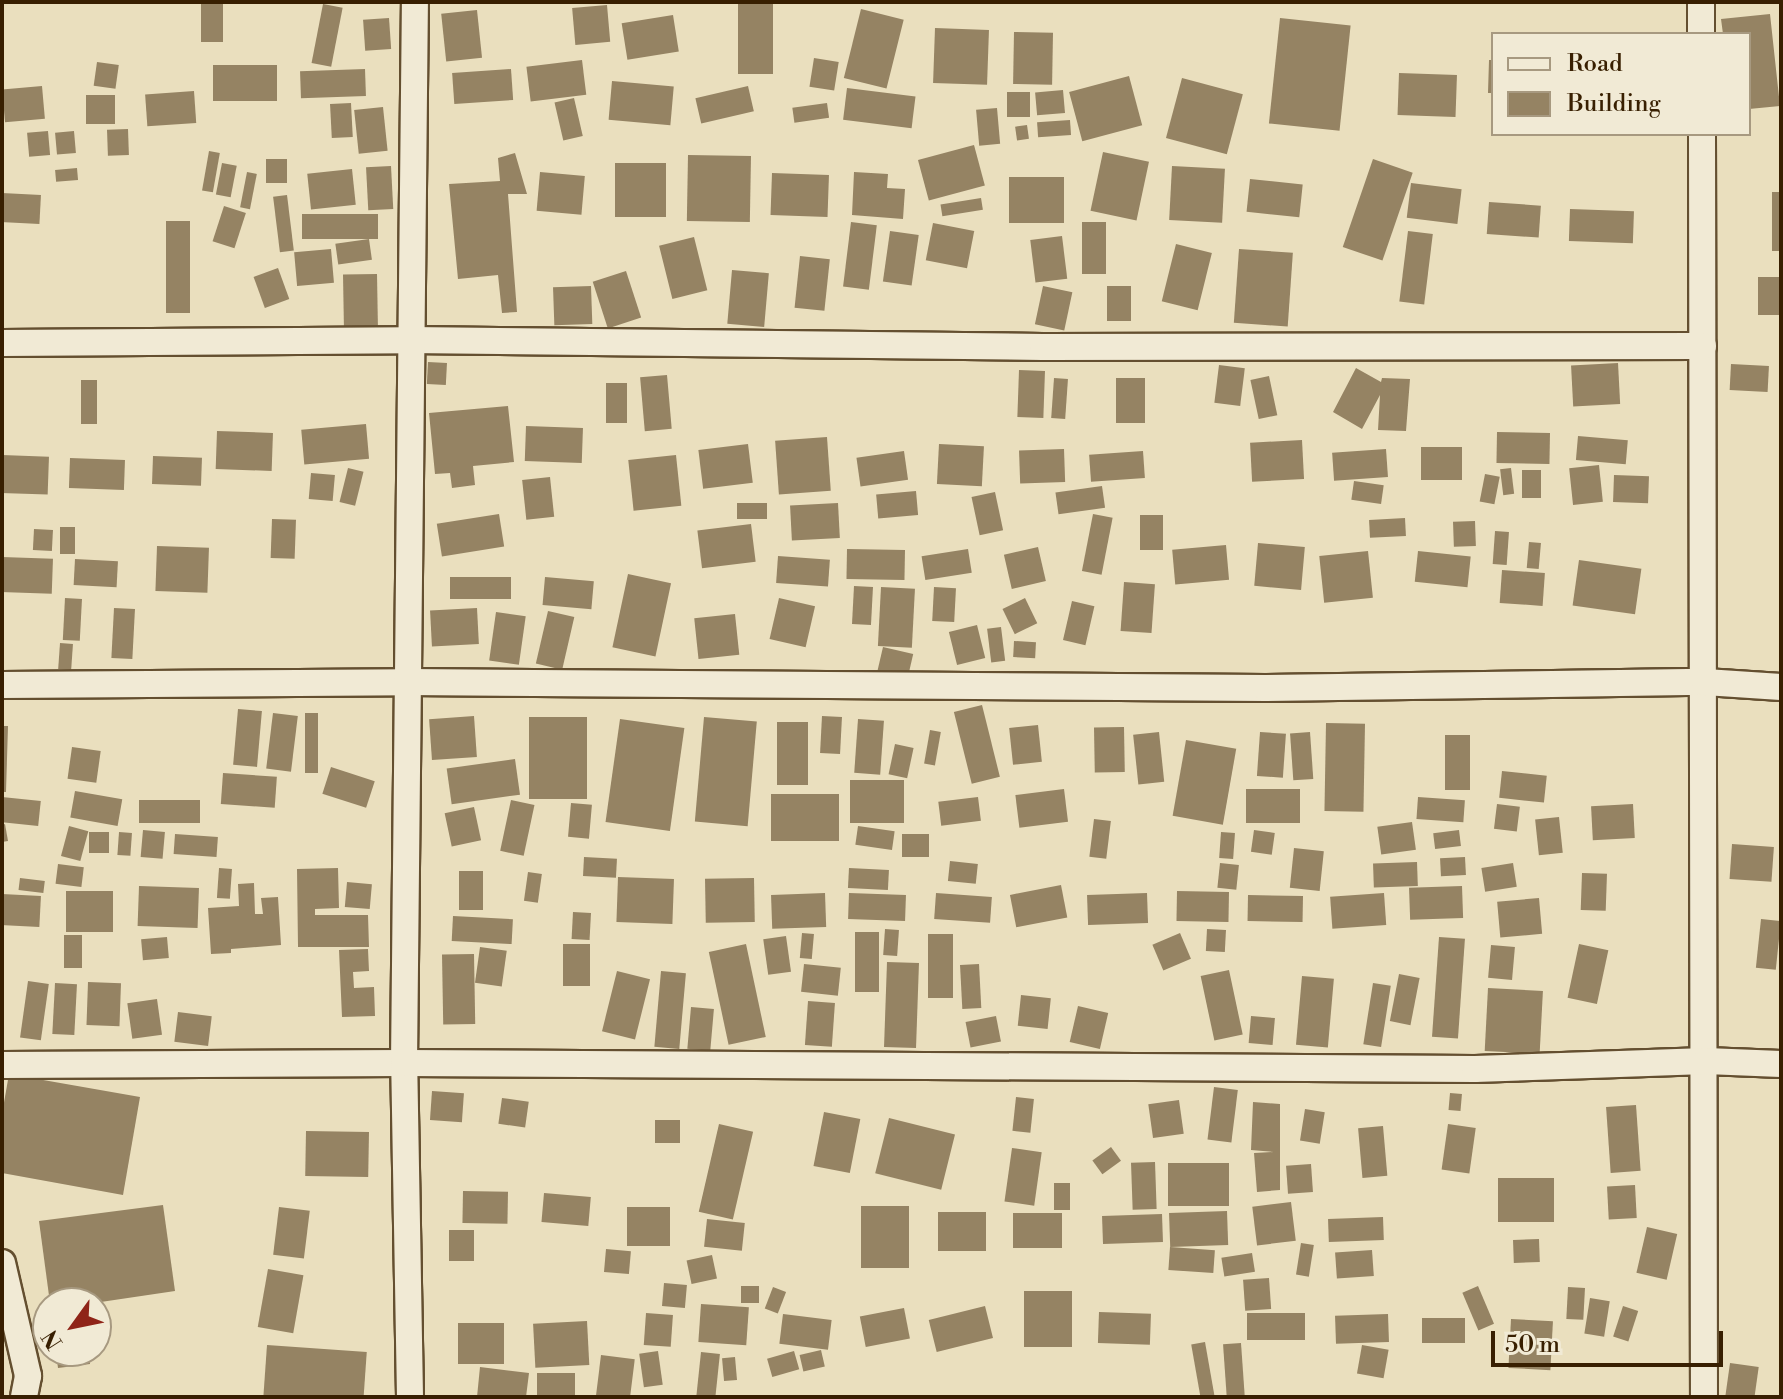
<!DOCTYPE html>
<html>
<head>
<meta charset="utf-8">
<style>
  body { margin:0 }
  #map { position:relative; width:1783px; height:1399px; overflow:hidden; background:#eadfbe; font-family:"Libre Bodoni",serif }
  div>[style] { position:absolute }
  .building>* { inset:0; background:#958363; transform-origin:0 0 }
  .roads { filter:drop-shadow(2px 0 #644f30) drop-shadow(-2px 0 #644f30) drop-shadow(0 2px #644f30) drop-shadow(0 -2px #644f30) }
  .minor>* { height:26px; margin:-13px; padding:0 13px; transform-origin:13px; border-radius:13px; background:#f1ead5 }
  span { translate:-50% -50%; white-space:nowrap; text-align:center; line-height:1.15; -webkit-text-stroke:7px #f1ead5; paint-order:stroke }
  .frame { position:absolute; inset:0; border:4px solid #381f01; pointer-events:none }
  .legend { position:absolute; left:1491px; top:32px; width:260px; height:104px; box-sizing:border-box; background:#f1ead5; border:2px solid #a79980; margin:0; padding:10px 14px; list-style:none; font-size:24px; color:#381f01 }
  .legend li { display:flex; align-items:center; gap:16px; height:40px }
  .legend b { width:40px; border:2px solid #a79980 }
  .north { position:absolute; left:32px; top:1287px; width:80px; height:80px; box-sizing:border-box; background:#f1ead5; border:2px solid #a79980; border-radius:50%; rotate:237deg; font-size:22px; font-weight:700; line-height:32px; text-align:center; color:#381f01 }
  .north::after { content:''; display:block; margin:auto; width:28px; height:36px; background:#8f2418; clip-path:polygon(50% 0,100% 100%,50% 72%,0 100%) }
  .scale { position:absolute; left:1491px; top:1331px; width:232px; height:36px; box-sizing:border-box; border:4px solid #381f01; border-top:0; padding-left:10px; font-size:24px; line-height:28px; white-space:nowrap; color:#381f01; -webkit-text-stroke:6px #f1ead5; paint-order:stroke }
</style>
</head>
<body>
<div id="map">
  <div class="building">
    <div style="left:201px;top:2px;width:22px;height:40px"></div>
    <div style="left:738px;top:2px;width:35px;height:72px"></div>
    <div style="left:323px;top:4px;width:20px;height:60px;rotate:11deg"></div>
    <div style="left:607px;top:5px;width:37px;height:35px;rotate:85deg"></div>
    <div style="left:861px;top:9px;width:44px;height:71px;rotate:14deg"></div>
    <div style="left:477px;top:10px;width:48px;height:36px;rotate:84deg"></div>
    <div style="clip-path:polygon(1770px 14px,1780px 106px,1749px 109px,1749px 34px,1723px 34px,1721px 19px)"></div>
    <div style="left:673px;top:15px;width:37px;height:52px;rotate:81deg"></div>
    <div style="left:389px;top:18px;width:31px;height:26px;rotate:86deg"></div>
    <div style="left:1280px;top:18px;width:71px;height:106px;rotate:6deg"></div>
    <div style="left:935px;top:28px;width:54px;height:55px;rotate:2deg"></div>
    <div style="left:1014px;top:32px;width:39px;height:52px;rotate:1deg"></div>
    <div style="left:814px;top:58px;width:25px;height:29px;rotate:9deg"></div>
    <div style="left:582px;top:60px;width:35px;height:56px;rotate:83deg"></div>
    <div style="clip-path:polygon(1489px 60px,1493px 60px,1493px 93px,1488px 93px)"></div>
    <div style="left:97px;top:62px;width:22px;height:24px;rotate:8deg"></div>
    <div style="left:213px;top:65px;width:64px;height:36px"></div>
    <div style="left:365px;top:69px;width:27px;height:65px;rotate:88deg"></div>
    <div style="left:511px;top:69px;width:31px;height:59px;rotate:86deg"></div>
    <div style="left:1399px;top:73px;width:58px;height:42px;rotate:2deg"></div>
    <div style="left:1129px;top:76px;width:51px;height:62px;rotate:75deg"></div>
    <div style="left:1182px;top:78px;width:63px;height:62px;rotate:15deg"></div>
    <div style="left:612px;top:81px;width:62px;height:39px;rotate:5deg"></div>
    <div style="left:42px;top:86px;width:33px;height:40px;rotate:85deg"></div>
    <div style="left:748px;top:86px;width:26px;height:54px;rotate:77deg"></div>
    <div style="left:847px;top:88px;width:69px;height:32px;rotate:7deg"></div>
    <div style="left:1063px;top:90px;width:23px;height:28px;rotate:85deg"></div>
    <div style="left:194px;top:91px;width:32px;height:49px;rotate:86deg"></div>
    <div style="left:1007px;top:92px;width:23px;height:25px"></div>
    <div style="left:86px;top:95px;width:29px;height:29px"></div>
    <div style="left:574px;top:98px;width:39px;height:20px;rotate:77deg"></div>
    <div style="left:351px;top:103px;width:34px;height:21px;rotate:87deg"></div>
    <div style="left:827px;top:103px;width:15px;height:35px;rotate:82deg"></div>
    <div style="left:383px;top:107px;width:44px;height:29px;rotate:84deg"></div>
    <div style="left:997px;top:108px;width:36px;height:21px;rotate:85deg"></div>
    <div style="left:1070px;top:120px;width:15px;height:33px;rotate:86deg"></div>
    <div style="left:1027px;top:125px;width:14px;height:12px;rotate:82deg"></div>
    <div style="left:128px;top:129px;width:26px;height:21px;rotate:88deg"></div>
    <div style="left:48px;top:131px;width:24px;height:21px;rotate:85deg"></div>
    <div style="left:74px;top:131px;width:22px;height:19px;rotate:85deg"></div>
    <div style="left:974px;top:145px;width:42px;height:58px;rotate:75deg"></div>
    <div style="left:209px;top:151px;width:11px;height:40px;rotate:10deg"></div>
    <div style="left:1103px;top:152px;width:47px;height:60px;rotate:12deg"></div>
    <div style="clip-path:polygon(515px 153px,527px 194px,508px 194px,517px 312px,502px 313px,498px 275px,458px 279px,449px 184px,500px 181px,498px 158px)"></div>
    <div style="left:688px;top:155px;width:63px;height:66px;rotate:1deg"></div>
    <div style="left:266px;top:159px;width:21px;height:24px"></div>
    <div style="left:1373px;top:159px;width:42px;height:93px;rotate:19deg"></div>
    <div style="left:222px;top:163px;width:15px;height:32px;rotate:11deg"></div>
    <div style="left:615px;top:163px;width:51px;height:54px"></div>
    <div style="left:391px;top:166px;width:43px;height:25px;rotate:87deg"></div>
    <div style="left:1172px;top:166px;width:53px;height:54px;rotate:3deg"></div>
    <div style="left:77px;top:168px;width:12px;height:22px;rotate:85deg"></div>
    <div style="left:352px;top:169px;width:36px;height:45px;rotate:84deg"></div>
    <div style="left:247px;top:172px;width:10px;height:36px;rotate:11deg"></div>
    <div style="left:540px;top:172px;width:45px;height:39px;rotate:5deg"></div>
    <div style="clip-path:polygon(854px 172px,888px 174px,887px 188px,905px 189px,903px 219px,852px 215px)"></div>
    <div style="left:772px;top:173px;width:57px;height:42px;rotate:2deg"></div>
    <div style="left:1009px;top:177px;width:55px;height:46px"></div>
    <div style="left:1250px;top:179px;width:53px;height:33px;rotate:6deg"></div>
    <div style="left:1411px;top:183px;width:51px;height:35px;rotate:7deg"></div>
    <div style="left:1772px;top:192px;width:9px;height:59px"></div>
    <div style="left:2px;top:193px;width:39px;height:29px;rotate:3deg"></div>
    <div style="left:287px;top:195px;width:56px;height:14px;rotate:83deg"></div>
    <div style="left:981px;top:198px;width:12px;height:41px;rotate:81deg"></div>
    <div style="left:1489px;top:202px;width:52px;height:32px;rotate:4deg"></div>
    <div style="left:224px;top:206px;width:23px;height:37px;rotate:18deg"></div>
    <div style="left:1570px;top:209px;width:64px;height:32px;rotate:2deg"></div>
    <div style="left:302px;top:214px;width:76px;height:25px"></div>
    <div style="left:166px;top:221px;width:24px;height:92px"></div>
    <div style="left:851px;top:222px;width:26px;height:65px;rotate:7deg"></div>
    <div style="left:1082px;top:222px;width:24px;height:52px"></div>
    <div style="left:933px;top:223px;width:42px;height:38px;rotate:11deg"></div>
    <div style="left:890px;top:231px;width:29px;height:51px;rotate:8deg"></div>
    <div style="left:1408px;top:231px;width:25px;height:71px;rotate:7deg"></div>
    <div style="left:1062px;top:236px;width:43px;height:32px;rotate:83deg"></div>
    <div style="left:694px;top:237px;width:55px;height:36px;rotate:76deg"></div>
    <div style="left:369px;top:239px;width:21px;height:34px;rotate:82deg"></div>
    <div style="left:1176px;top:244px;width:37px;height:59px;rotate:14deg"></div>
    <div style="left:331px;top:249px;width:34px;height:37px;rotate:85deg"></div>
    <div style="left:1239px;top:249px;width:54px;height:74px;rotate:4deg"></div>
    <div style="left:800px;top:256px;width:30px;height:52px;rotate:6deg"></div>
    <div style="left:278px;top:268px;width:33px;height:26px;rotate:70deg"></div>
    <div style="left:732px;top:270px;width:37px;height:54px;rotate:5deg"></div>
    <div style="left:626px;top:271px;width:49px;height:35px;rotate:72deg"></div>
    <div style="left:377px;top:274px;width:52px;height:34px;rotate:89deg"></div>
    <div style="left:1758px;top:277px;width:23px;height:38px"></div>
    <div style="left:591px;top:286px;width:38px;height:38px;rotate:88deg"></div>
    <div style="left:1043px;top:286px;width:30px;height:39px;rotate:12deg"></div>
    <div style="left:1107px;top:286px;width:24px;height:35px"></div>
    <div style="left:428px;top:362px;width:19px;height:22px;rotate:3deg"></div>
    <div style="left:1618px;top:363px;width:41px;height:47px;rotate:87deg"></div>
    <div style="left:1731px;top:364px;width:38px;height:26px;rotate:3deg"></div>
    <div style="left:1219px;top:365px;width:26px;height:38px;rotate:7deg"></div>
    <div style="clip-path:polygon(1356px 368px,1381px 382px,1382px 378px,1410px 379px,1406px 431px,1378px 430px,1380px 395px,1362px 429px,1333px 412px)"></div>
    <div style="left:1019px;top:370px;width:26px;height:47px;rotate:2deg"></div>
    <div style="left:667px;top:375px;width:54px;height:27px;rotate:85deg"></div>
    <div style="left:1269px;top:376px;width:40px;height:19px;rotate:78deg"></div>
    <div style="left:1054px;top:378px;width:14px;height:40px;rotate:4deg"></div>
    <div style="left:1116px;top:378px;width:29px;height:45px"></div>
    <div style="left:81px;top:380px;width:16px;height:44px"></div>
    <div style="left:606px;top:383px;width:21px;height:40px"></div>
    <div style="clip-path:polygon(508px 406px,514px 462px,473px 466px,475px 485px,452px 488px,450px 473px,435px 474px,429px 413px)"></div>
    <div style="left:366px;top:424px;width:35px;height:65px;rotate:85deg"></div>
    <div style="left:526px;top:426px;width:57px;height:35px;rotate:2deg"></div>
    <div style="left:217px;top:431px;width:56px;height:38px;rotate:2deg"></div>
    <div style="left:1497px;top:432px;width:53px;height:31px;rotate:1deg"></div>
    <div style="left:1578px;top:436px;width:50px;height:24px;rotate:5deg"></div>
    <div style="left:827px;top:437px;width:54px;height:52px;rotate:86deg"></div>
    <div style="left:1302px;top:440px;width:39px;height:52px;rotate:87deg"></div>
    <div style="left:748px;top:444px;width:39px;height:50px;rotate:83deg"></div>
    <div style="left:939px;top:444px;width:45px;height:40px;rotate:3deg"></div>
    <div style="left:1421px;top:447px;width:41px;height:33px"></div>
    <div style="left:1064px;top:449px;width:33px;height:45px;rotate:88deg"></div>
    <div style="left:1386px;top:449px;width:28px;height:54px;rotate:86deg"></div>
    <div style="left:904px;top:451px;width:29px;height:48px;rotate:82deg"></div>
    <div style="left:1143px;top:451px;width:27px;height:54px;rotate:86deg"></div>
    <div style="left:2px;top:455px;width:47px;height:38px;rotate:2deg"></div>
    <div style="left:676px;top:455px;width:51px;height:48px;rotate:84deg"></div>
    <div style="left:153px;top:456px;width:49px;height:28px;rotate:2deg"></div>
    <div style="left:70px;top:458px;width:55px;height:30px;rotate:2deg"></div>
    <div style="left:1599px;top:465px;width:37px;height:30px;rotate:84deg"></div>
    <div style="left:348px;top:468px;width:16px;height:35px;rotate:14deg"></div>
    <div style="left:1511px;top:468px;width:26px;height:11px;rotate:83deg"></div>
    <div style="left:1522px;top:470px;width:19px;height:28px"></div>
    <div style="left:311px;top:473px;width:24px;height:26px;rotate:5deg"></div>
    <div style="left:1485px;top:474px;width:15px;height:28px;rotate:11deg"></div>
    <div style="left:1614px;top:475px;width:35px;height:27px;rotate:2deg"></div>
    <div style="left:550px;top:477px;width:40px;height:28px;rotate:84deg"></div>
    <div style="left:1354px;top:481px;width:30px;height:19px;rotate:8deg"></div>
    <div style="left:1102px;top:486px;width:22px;height:47px;rotate:82deg"></div>
    <div style="left:916px;top:491px;width:24px;height:40px;rotate:85deg"></div>
    <div style="left:995px;top:492px;width:39px;height:24px;rotate:78deg"></div>
    <div style="left:737px;top:503px;width:30px;height:16px"></div>
    <div style="left:838px;top:503px;width:35px;height:48px;rotate:87deg"></div>
    <div style="left:499px;top:514px;width:33px;height:63px;rotate:81deg"></div>
    <div style="left:1093px;top:514px;width:20px;height:58px;rotate:11deg"></div>
    <div style="left:1140px;top:515px;width:23px;height:35px"></div>
    <div style="left:1405px;top:518px;width:18px;height:36px;rotate:87deg"></div>
    <div style="left:272px;top:519px;width:24px;height:39px;rotate:2deg"></div>
    <div style="left:1475px;top:521px;width:25px;height:22px;rotate:88deg"></div>
    <div style="left:751px;top:524px;width:38px;height:54px;rotate:83deg"></div>
    <div style="left:60px;top:527px;width:15px;height:27px"></div>
    <div style="left:34px;top:529px;width:19px;height:21px;rotate:3deg"></div>
    <div style="left:1495px;top:531px;width:14px;height:33px;rotate:4deg"></div>
    <div style="left:1529px;top:542px;width:12px;height:26px;rotate:5deg"></div>
    <div style="left:1258px;top:543px;width:47px;height:43px;rotate:5deg"></div>
    <div style="left:1226px;top:545px;width:35px;height:54px;rotate:85deg"></div>
    <div style="left:157px;top:546px;width:52px;height:45px;rotate:2deg"></div>
    <div style="left:1038px;top:547px;width:35px;height:35px;rotate:77deg"></div>
    <div style="left:847px;top:549px;width:58px;height:30px;rotate:1deg"></div>
    <div style="left:968px;top:549px;width:24px;height:47px;rotate:81deg"></div>
    <div style="left:1368px;top:551px;width:47px;height:49px;rotate:84deg"></div>
    <div style="left:1418px;top:551px;width:53px;height:31px;rotate:6deg"></div>
    <div style="left:778px;top:556px;width:52px;height:27px;rotate:4deg"></div>
    <div style="left:2px;top:557px;width:51px;height:35px;rotate:2deg"></div>
    <div style="left:75px;top:559px;width:43px;height:26px;rotate:3deg"></div>
    <div style="left:1579px;top:560px;width:63px;height:46px;rotate:8deg"></div>
    <div style="left:1502px;top:570px;width:43px;height:33px;rotate:4deg"></div>
    <div style="left:628px;top:574px;width:44px;height:75px;rotate:12deg"></div>
    <div style="left:450px;top:577px;width:61px;height:22px"></div>
    <div style="left:545px;top:577px;width:49px;height:28px;rotate:5deg"></div>
    <div style="left:1124px;top:582px;width:31px;height:49px;rotate:4deg"></div>
    <div style="left:854px;top:586px;width:19px;height:38px;rotate:3deg"></div>
    <div style="left:881px;top:587px;width:34px;height:59px;rotate:3deg"></div>
    <div style="left:934px;top:587px;width:22px;height:34px;rotate:3deg"></div>
    <div style="left:65px;top:598px;width:17px;height:42px;rotate:3deg"></div>
    <div style="left:779px;top:598px;width:37px;height:42px;rotate:13deg"></div>
    <div style="left:1025px;top:598px;width:28px;height:25px;rotate:64deg"></div>
    <div style="left:1072px;top:601px;width:23px;height:40px;rotate:13deg"></div>
    <div style="left:114px;top:608px;width:21px;height:50px;rotate:3deg"></div>
    <div style="left:477px;top:608px;width:36px;height:47px;rotate:87deg"></div>
    <div style="left:548px;top:611px;width:27px;height:54px;rotate:13deg"></div>
    <div style="left:496px;top:612px;width:30px;height:49px;rotate:8deg"></div>
    <div style="left:735px;top:614px;width:41px;height:41px;rotate:84deg"></div>
    <div style="left:977px;top:625px;width:34px;height:29px;rotate:76deg"></div>
    <div style="left:1001px;top:627px;width:34px;height:14px;rotate:83deg"></div>
    <div style="left:1014px;top:641px;width:22px;height:16px;rotate:3deg"></div>
    <div style="left:60px;top:643px;width:13px;height:26px;rotate:4deg"></div>
    <div style="left:883px;top:647px;width:31px;height:26px;rotate:13deg"></div>
    <div style="left:982px;top:705px;width:74px;height:29px;rotate:76deg"></div>
    <div style="left:238px;top:709px;width:24px;height:56px;rotate:5deg"></div>
    <div style="left:273px;top:713px;width:25px;height:56px;rotate:7deg"></div>
    <div style="left:305px;top:713px;width:13px;height:60px"></div>
    <div style="left:474px;top:716px;width:41px;height:45px;rotate:86deg"></div>
    <div style="left:822px;top:716px;width:20px;height:37px;rotate:3deg"></div>
    <div style="left:529px;top:717px;width:58px;height:82px"></div>
    <div style="left:704px;top:717px;width:53px;height:105px;rotate:5deg"></div>
    <div style="left:620px;top:719px;width:65px;height:104px;rotate:8deg"></div>
    <div style="left:858px;top:719px;width:26px;height:54px;rotate:4deg"></div>
    <div style="left:777px;top:722px;width:31px;height:63px"></div>
    <div style="left:1326px;top:723px;width:39px;height:88px;rotate:1deg"></div>
    <div style="left:1038px;top:725px;width:37px;height:29px;rotate:84deg"></div>
    <div style="clip-path:polygon(2px 726px,8px 726px,6px 792px,2px 792px)"></div>
    <div style="left:1124px;top:727px;width:45px;height:30px;rotate:89deg"></div>
    <div style="left:930px;top:730px;width:11px;height:34px;rotate:10deg"></div>
    <div style="left:1159px;top:732px;width:50px;height:26px;rotate:84deg"></div>
    <div style="left:1260px;top:732px;width:26px;height:44px;rotate:4deg"></div>
    <div style="left:1310px;top:732px;width:47px;height:20px;rotate:86deg"></div>
    <div style="left:1445px;top:735px;width:25px;height:55px"></div>
    <div style="left:1186px;top:740px;width:51px;height:77px;rotate:10deg"></div>
    <div style="left:895px;top:744px;width:19px;height:31px;rotate:12deg"></div>
    <div style="left:72px;top:747px;width:29px;height:32px;rotate:8deg"></div>
    <div style="left:515px;top:759px;width:36px;height:69px;rotate:82deg"></div>
    <div style="left:331px;top:767px;width:46px;height:28px;rotate:18deg"></div>
    <div style="left:1502px;top:771px;width:45px;height:27px;rotate:6deg"></div>
    <div style="left:223px;top:773px;width:54px;height:31px;rotate:4deg"></div>
    <div style="left:850px;top:780px;width:54px;height:43px"></div>
    <div style="left:1064px;top:789px;width:33px;height:49px;rotate:83deg"></div>
    <div style="left:1300px;top:789px;width:34px;height:54px;rotate:90deg"></div>
    <div style="left:75px;top:791px;width:48px;height:27px;rotate:10deg"></div>
    <div style="left:771px;top:794px;width:68px;height:47px"></div>
    <div style="left:2px;top:797px;width:39px;height:25px;rotate:6deg"></div>
    <div style="left:978px;top:797px;width:24px;height:40px;rotate:83deg"></div>
    <div style="left:1418px;top:797px;width:47px;height:22px;rotate:4deg"></div>
    <div style="left:139px;top:800px;width:61px;height:23px"></div>
    <div style="left:511px;top:800px;width:24px;height:52px;rotate:12deg"></div>
    <div style="left:571px;top:803px;width:21px;height:34px;rotate:5deg"></div>
    <div style="left:1497px;top:804px;width:23px;height:25px;rotate:7deg"></div>
    <div style="left:1633px;top:804px;width:34px;height:42px;rotate:87deg"></div>
    <div style="left:474px;top:807px;width:34px;height:30px;rotate:78deg"></div>
    <div style="left:1559px;top:817px;width:36px;height:24px;rotate:84deg"></div>
    <div style="left:1094px;top:819px;width:17px;height:38px;rotate:7deg"></div>
    <div style="left:1412px;top:822px;width:28px;height:35px;rotate:82deg"></div>
    <div style="clip-path:polygon(5px 824px,8px 841px,2px 842px,2px 825px)"></div>
    <div style="left:69px;top:826px;width:20px;height:31px;rotate:15deg"></div>
    <div style="left:858px;top:826px;width:37px;height:19px;rotate:8deg"></div>
    <div style="left:143px;top:830px;width:22px;height:27px;rotate:5deg"></div>
    <div style="left:1254px;top:830px;width:21px;height:22px;rotate:8deg"></div>
    <div style="left:1459px;top:830px;width:16px;height:26px;rotate:83deg"></div>
    <div style="left:89px;top:832px;width:20px;height:21px"></div>
    <div style="left:119px;top:832px;width:13px;height:23px;rotate:4deg"></div>
    <div style="left:1221px;top:832px;width:14px;height:26px;rotate:4deg"></div>
    <div style="left:175px;top:834px;width:43px;height:20px;rotate:4deg"></div>
    <div style="left:902px;top:834px;width:27px;height:23px"></div>
    <div style="left:1732px;top:844px;width:42px;height:35px;rotate:4deg"></div>
    <div style="left:1294px;top:848px;width:30px;height:40px;rotate:6deg"></div>
    <div style="left:584px;top:857px;width:33px;height:19px;rotate:3deg"></div>
    <div style="left:1465px;top:857px;width:18px;height:25px;rotate:87deg"></div>
    <div style="left:950px;top:861px;width:28px;height:20px;rotate:6deg"></div>
    <div style="left:1417px;top:862px;width:24px;height:44px;rotate:88deg"></div>
    <div style="left:1220px;top:863px;width:19px;height:25px;rotate:6deg"></div>
    <div style="left:1513px;top:863px;width:24px;height:32px;rotate:81deg"></div>
    <div style="left:58px;top:864px;width:26px;height:20px;rotate:7deg"></div>
    <div style="left:219px;top:868px;width:13px;height:30px;rotate:4deg"></div>
    <div style="clip-path:polygon(338px 868px,339px 908px,315px 909px,315px 915px,368px 915px,369px 947px,298px 947px,297px 869px)"></div>
    <div style="left:849px;top:868px;width:40px;height:20px;rotate:3deg"></div>
    <div style="left:459px;top:871px;width:24px;height:39px"></div>
    <div style="left:528px;top:872px;width:14px;height:29px;rotate:8deg"></div>
    <div style="left:1582px;top:873px;width:25px;height:37px;rotate:2deg"></div>
    <div style="left:618px;top:877px;width:56px;height:45px;rotate:2deg"></div>
    <div style="left:20px;top:878px;width:25px;height:12px;rotate:7deg"></div>
    <div style="left:754px;top:878px;width:44px;height:49px;rotate:89deg"></div>
    <div style="left:347px;top:882px;width:25px;height:25px;rotate:5deg"></div>
    <div style="clip-path:polygon(254px 883px,255px 914px,263px 914px,261px 898px,278px 897px,281px 945px,231px 949px,231px 953px,211px 954px,208px 908px,239px 906px,238px 884px)"></div>
    <div style="left:1061px;top:885px;width:33px;height:52px;rotate:79deg"></div>
    <div style="left:139px;top:886px;width:60px;height:40px;rotate:2deg"></div>
    <div style="left:1462px;top:886px;width:32px;height:53px;rotate:88deg"></div>
    <div style="left:66px;top:891px;width:47px;height:41px"></div>
    <div style="left:1177px;top:891px;width:52px;height:30px;rotate:1deg"></div>
    <div style="left:825px;top:893px;width:34px;height:54px;rotate:88deg"></div>
    <div style="left:849px;top:893px;width:57px;height:26px;rotate:2deg"></div>
    <div style="left:936px;top:893px;width:56px;height:26px;rotate:4deg"></div>
    <div style="left:1147px;top:893px;width:30px;height:60px;rotate:88deg"></div>
    <div style="left:1384px;top:893px;width:32px;height:54px;rotate:86deg"></div>
    <div style="left:2px;top:894px;width:39px;height:31px;rotate:3deg"></div>
    <div style="left:1248px;top:895px;width:55px;height:26px;rotate:1deg"></div>
    <div style="left:1539px;top:898px;width:36px;height:42px;rotate:85deg"></div>
    <div style="left:573px;top:912px;width:18px;height:27px;rotate:3deg"></div>
    <div style="left:453px;top:916px;width:60px;height:25px;rotate:3deg"></div>
    <div style="left:1761px;top:919px;width:20px;height:49px;rotate:6deg"></div>
    <div style="left:885px;top:929px;width:14px;height:26px;rotate:4deg"></div>
    <div style="left:1207px;top:929px;width:19px;height:22px;rotate:3deg"></div>
    <div style="left:855px;top:932px;width:24px;height:60px"></div>
    <div style="left:802px;top:933px;width:12px;height:25px;rotate:5deg"></div>
    <div style="left:1180px;top:933px;width:28px;height:30px;rotate:67deg"></div>
    <div style="left:928px;top:934px;width:25px;height:64px"></div>
    <div style="left:64px;top:935px;width:18px;height:33px"></div>
    <div style="left:786px;top:936px;width:36px;height:23px;rotate:82deg"></div>
    <div style="left:167px;top:937px;width:21px;height:26px;rotate:85deg"></div>
    <div style="left:1439px;top:937px;width:26px;height:100px;rotate:4deg"></div>
    <div style="left:563px;top:944px;width:27px;height:42px"></div>
    <div style="left:746px;top:944px;width:95px;height:38px;rotate:78deg"></div>
    <div style="left:1579px;top:944px;width:30px;height:55px;rotate:12deg"></div>
    <div style="left:1491px;top:945px;width:24px;height:33px;rotate:5deg"></div>
    <div style="left:480px;top:947px;width:27px;height:36px;rotate:8deg"></div>
    <div style="clip-path:polygon(368px 949px,369px 971px,353px 972px,354px 988px,374px 987px,375px 1016px,342px 1017px,339px 950px)"></div>
    <div style="left:474px;top:954px;width:70px;height:32px;rotate:89deg"></div>
    <div style="left:887px;top:962px;width:32px;height:85px;rotate:2deg"></div>
    <div style="left:804px;top:964px;width:37px;height:28px;rotate:6deg"></div>
    <div style="left:979px;top:964px;width:44px;height:19px;rotate:87deg"></div>
    <div style="left:1229px;top:970px;width:66px;height:29px;rotate:78deg"></div>
    <div style="left:617px;top:971px;width:34px;height:62px;rotate:14deg"></div>
    <div style="left:661px;top:971px;width:25px;height:76px;rotate:5deg"></div>
    <div style="left:1399px;top:974px;width:21px;height:48px;rotate:11deg"></div>
    <div style="left:1302px;top:976px;width:32px;height:69px;rotate:5deg"></div>
    <div style="left:28px;top:981px;width:21px;height:57px;rotate:8deg"></div>
    <div style="left:88px;top:982px;width:33px;height:43px;rotate:2deg"></div>
    <div style="left:55px;top:983px;width:22px;height:51px;rotate:3deg"></div>
    <div style="left:1373px;top:983px;width:18px;height:62px;rotate:9deg"></div>
    <div style="left:1488px;top:988px;width:55px;height:63px;rotate:3deg"></div>
    <div style="left:1021px;top:995px;width:30px;height:31px;rotate:6deg"></div>
    <div style="left:157px;top:999px;width:36px;height:30px;rotate:82deg"></div>
    <div style="left:808px;top:1001px;width:27px;height:44px;rotate:4deg"></div>
    <div style="left:1078px;top:1006px;width:31px;height:37px;rotate:13deg"></div>
    <div style="left:691px;top:1007px;width:23px;height:42px;rotate:5deg"></div>
    <div style="left:178px;top:1012px;width:34px;height:30px;rotate:7deg"></div>
    <div style="left:996px;top:1016px;width:26px;height:31px;rotate:79deg"></div>
    <div style="left:1251px;top:1016px;width:24px;height:27px;rotate:5deg"></div>
    <div style="clip-path:polygon(9px 1074px,140px 1097px,123px 1195px,2px 1173px,2px 1114px)"></div>
    <div style="left:1214px;top:1087px;width:24px;height:53px;rotate:7deg"></div>
    <div style="left:432px;top:1091px;width:32px;height:29px;rotate:4deg"></div>
    <div style="left:1450px;top:1093px;width:12px;height:17px;rotate:5deg"></div>
    <div style="left:1016px;top:1097px;width:18px;height:34px;rotate:6deg"></div>
    <div style="left:502px;top:1098px;width:27px;height:26px;rotate:8deg"></div>
    <div style="left:1179px;top:1100px;width:34px;height:31px;rotate:82deg"></div>
    <div style="clip-path:polygon(1253px 1102px,1280px 1104px,1280px 1190px,1257px 1192px,1254px 1153px,1274px 1152px,1251px 1150px)"></div>
    <div style="left:1636px;top:1105px;width:66px;height:30px;rotate:86deg"></div>
    <div style="left:1305px;top:1109px;width:20px;height:32px;rotate:9deg"></div>
    <div style="left:824px;top:1112px;width:37px;height:55px;rotate:11deg"></div>
    <div style="left:889px;top:1118px;width:68px;height:57px;rotate:14deg"></div>
    <div style="left:655px;top:1120px;width:25px;height:23px"></div>
    <div style="left:719px;top:1124px;width:35px;height:90px;rotate:13deg"></div>
    <div style="left:1448px;top:1124px;width:28px;height:46px;rotate:8deg"></div>
    <div style="left:1383px;top:1126px;width:50px;height:25px;rotate:85deg"></div>
    <div style="left:306px;top:1131px;width:63px;height:45px;rotate:1deg"></div>
    <div style="left:1111px;top:1147px;width:17px;height:23px;rotate:54deg"></div>
    <div style="left:1012px;top:1148px;width:30px;height:54px;rotate:8deg"></div>
    <div style="left:1155px;top:1162px;width:47px;height:24px;rotate:88deg"></div>
    <div style="left:1168px;top:1163px;width:61px;height:43px"></div>
    <div style="left:1311px;top:1164px;width:28px;height:25px;rotate:86deg"></div>
    <div style="left:1554px;top:1178px;width:44px;height:56px;rotate:90deg"></div>
    <div style="left:1054px;top:1183px;width:16px;height:27px"></div>
    <div style="left:1635px;top:1185px;width:33px;height:28px;rotate:87deg"></div>
    <div style="left:463px;top:1191px;width:45px;height:32px;rotate:1deg"></div>
    <div style="left:544px;top:1193px;width:47px;height:29px;rotate:5deg"></div>
    <div style="left:1291px;top:1202px;width:39px;height:39px;rotate:83deg"></div>
    <div style="clip-path:polygon(163px 1205px,175px 1291px,94px 1303px,50px 1303px,39px 1221px)"></div>
    <div style="left:861px;top:1206px;width:48px;height:62px"></div>
    <div style="left:279px;top:1207px;width:31px;height:48px;rotate:7deg"></div>
    <div style="left:670px;top:1207px;width:39px;height:43px;rotate:90deg"></div>
    <div style="left:1227px;top:1211px;width:34px;height:58px;rotate:88deg"></div>
    <div style="left:938px;top:1212px;width:48px;height:39px"></div>
    <div style="left:1062px;top:1213px;width:35px;height:49px;rotate:90deg"></div>
    <div style="left:1162px;top:1214px;width:28px;height:60px;rotate:88deg"></div>
    <div style="left:1383px;top:1217px;width:23px;height:55px;rotate:88deg"></div>
    <div style="left:707px;top:1219px;width:38px;height:28px;rotate:6deg"></div>
    <div style="left:1647px;top:1227px;width:31px;height:47px;rotate:13deg"></div>
    <div style="left:449px;top:1230px;width:25px;height:31px"></div>
    <div style="left:1539px;top:1239px;width:23px;height:26px;rotate:88deg"></div>
    <div style="left:1301px;top:1243px;width:13px;height:32px;rotate:9deg"></div>
    <div style="left:1170px;top:1247px;width:45px;height:23px;rotate:4deg"></div>
    <div style="left:606px;top:1249px;width:25px;height:23px;rotate:5deg"></div>
    <div style="left:1372px;top:1250px;width:26px;height:37px;rotate:86deg"></div>
    <div style="left:1252px;top:1253px;width:19px;height:31px;rotate:81deg"></div>
    <div style="left:712px;top:1255px;width:24px;height:26px;rotate:78deg"></div>
    <div style="left:268px;top:1269px;width:36px;height:59px;rotate:10deg"></div>
    <div style="left:1269px;top:1278px;width:31px;height:26px;rotate:86deg"></div>
    <div style="left:664px;top:1283px;width:23px;height:23px;rotate:5deg"></div>
    <div style="left:741px;top:1286px;width:18px;height:17px"></div>
    <div style="left:1478px;top:1286px;width:41px;height:17px;rotate:67deg"></div>
    <div style="left:773px;top:1287px;width:14px;height:23px;rotate:21deg"></div>
    <div style="left:1568px;top:1287px;width:17px;height:32px;rotate:3deg"></div>
    <div style="left:1024px;top:1291px;width:48px;height:56px"></div>
    <div style="left:1590px;top:1298px;width:20px;height:36px;rotate:9deg"></div>
    <div style="left:701px;top:1304px;width:48px;height:38px;rotate:4deg"></div>
    <div style="left:985px;top:1306px;width:33px;height:58px;rotate:76deg"></div>
    <div style="left:1623px;top:1306px;width:16px;height:32px;rotate:18deg"></div>
    <div style="left:904px;top:1308px;width:31px;height:45px;rotate:79deg"></div>
    <div style="left:1099px;top:1312px;width:52px;height:31px;rotate:2deg"></div>
    <div style="left:646px;top:1313px;width:27px;height:32px;rotate:4deg"></div>
    <div style="left:1247px;top:1313px;width:58px;height:27px"></div>
    <div style="left:783px;top:1314px;width:49px;height:30px;rotate:7deg"></div>
    <div style="left:1388px;top:1314px;width:28px;height:53px;rotate:88deg"></div>
    <div style="left:1422px;top:1318px;width:43px;height:25px"></div>
    <div style="left:1511px;top:1319px;width:42px;height:49px;rotate:3deg"></div>
    <div style="left:587px;top:1321px;width:44px;height:54px;rotate:87deg"></div>
    <div style="left:458px;top:1323px;width:46px;height:41px"></div>
    <div style="left:1205px;top:1342px;width:56px;height:14px;rotate:80deg"></div>
    <div style="left:1241px;top:1343px;width:54px;height:18px;rotate:86deg"></div>
    <div style="left:267px;top:1345px;width:100px;height:52px;rotate:4deg"></div>
    <div style="left:1362px;top:1345px;width:27px;height:29px;rotate:10deg"></div>
    <div style="left:821px;top:1350px;width:17px;height:22px;rotate:77deg"></div>
    <div style="clip-path:polygon(56px 1351px,88px 1351px,90px 1364px,58px 1368px)"></div>
    <div style="left:658px;top:1351px;width:34px;height:19px;rotate:82deg"></div>
    <div style="left:794px;top:1351px;width:19px;height:28px;rotate:74deg"></div>
    <div style="left:701px;top:1352px;width:19px;height:45px;rotate:6deg"></div>
    <div style="left:601px;top:1355px;width:34px;height:42px;rotate:7deg"></div>
    <div style="left:735px;top:1357px;width:23px;height:13px;rotate:85deg"></div>
    <div style="left:1730px;top:1363px;width:29px;height:34px;rotate:8deg"></div>
    <div style="clip-path:polygon(480px 1367px,529px 1373px,526px 1397px,477px 1397px)"></div>
    <div style="left:537px;top:1373px;width:38px;height:24px"></div>
  </div>
  <div class="roads">
    <div class="minor">
      <div style="left:1701px;top:2px;width:32px;rotate:90deg"></div>
      <div style="left:1702px;top:134px;width:1263px;rotate:89.91deg"></div>
      <div style="left:2px;top:343px;width:407px;rotate:-0.4deg"></div>
      <div style="left:409px;top:340px;width:634px;rotate:0.63deg"></div>
      <div style="left:1043px;top:347px;width:660px;rotate:-0.09deg"></div>
      <div style="left:2px;top:685px;width:406px;rotate:-0.4deg"></div>
      <div style="left:408px;top:682px;width:858px;rotate:0.4deg"></div>
      <div style="left:1266px;top:688px;width:439px;rotate:-0.8deg"></div>
      <div style="left:1705px;top:682px;width:76px;rotate:3.8deg"></div>
      <div style="left:2px;top:1065px;width:402px;rotate:-0.3deg"></div>
      <div style="left:404px;top:1063px;width:1071px;rotate:0.32deg"></div>
      <div style="left:1475px;top:1069px;width:231px;rotate:-2deg"></div>
      <div style="left:1706px;top:1061px;width:75px;rotate:2.3deg"></div>
      <div style="left:2px;top:1263px;width:116px;rotate:77deg"></div>
      <div style="left:28px;top:1376px;width:21px;rotate:101deg"></div>
      <div style="left:410px;top:1397px;width:334px;rotate:-91deg"></div>
      <div style="left:404px;top:1063px;width:1061px;rotate:-89.41deg"></div>
    </div>
  </div>
  <div class="frame"></div>
  <ul class="legend">
  <li><b style="height:10px;background:#f1ead5"></b>Road</li>
  <li><b style="height:22px;background:#958363"></b>Building</li>
  </ul>
  <div class="north">N</div>
  <div class="scale">50 m</div>
</div>
</body>
</html>
